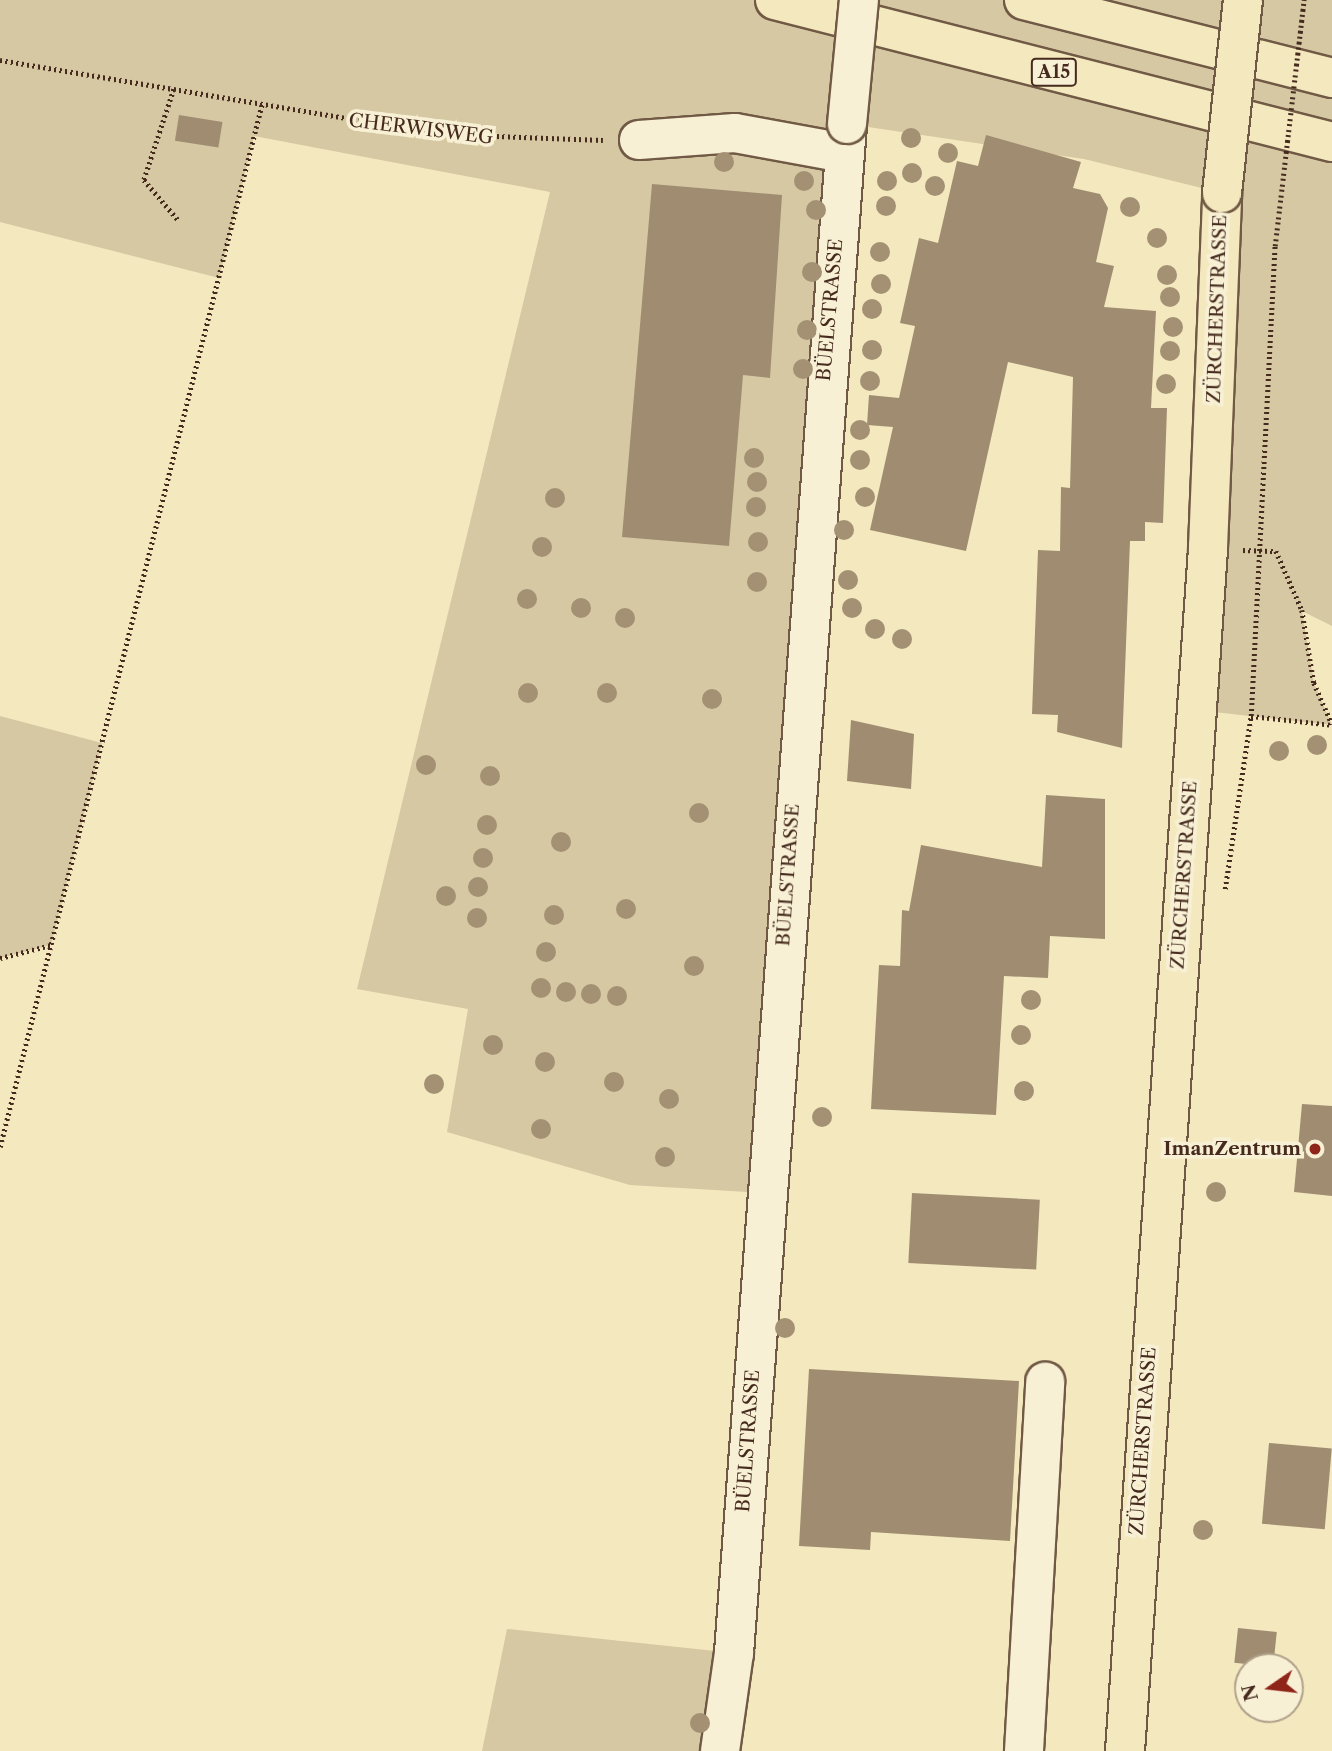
<!DOCTYPE html>
<html>
<head>
<meta charset="utf-8">
<style>
  body { margin:0 }
  #map { position:relative; width:1332px; height:1751px; overflow:hidden; background:#f4e8be; font-family:"Libre Caslon Text",serif }
  div>[style] { position:absolute }
  .green>* { inset:0; background:#d6c8a3 }
  .building>* { inset:0; background:#a08d71; transform-origin:0 0 }
  .path>* { height:4.5px; margin-top:-2.25px; transform-origin:0; background:repeating-linear-gradient(90deg,#452a1d 0 2px,transparent 0 5.5px) }
  .roads { filter:drop-shadow(2px 0 #715a45) drop-shadow(-2px 0 #715a45) drop-shadow(0 2px #715a45) drop-shadow(0 -2px #715a45) }
  .minor>* { height:38px; margin:-19px; padding:0 19px; transform-origin:19px; border-radius:19px; background:#f8f0d5 }
  .major>* { height:38px; margin:-19px; padding:0 19px; transform-origin:19px; border-radius:19px; background:#f4e8be }
  .highway>* { height:38px; margin:-19px; padding:0 19px; transform-origin:19px; border-radius:19px; background:#f4e8be }
  .path-bridge>* { height:4.5px; margin-top:-2.25px; transform-origin:0; background:repeating-linear-gradient(90deg,#452a1d 0 2px,transparent 0 5.5px) }
  .bridges { filter:drop-shadow(2px 0 #715a45) drop-shadow(-2px 0 #715a45) drop-shadow(0 2px #715a45) drop-shadow(0 -2px #715a45) }
  .minor-bridge>* { height:38px; margin:-19px; padding:0 19px; transform-origin:19px; border-radius:19px; background:#f8f0d5 }
  .major-bridge>* { height:38px; margin:-19px; padding:0 19px; transform-origin:19px; border-radius:19px; background:#f4e8be }
  .trees>* { width:20px; height:20px; margin:-10px; border-radius:50%; background:#a49174 }
  .dots>* { width:19px; height:19px; translate:-50% -50%; box-sizing:border-box; border:4px solid #f8f0d5; border-radius:50% }
  span { translate:-50% -50%; white-space:nowrap; text-align:center; line-height:1.15; -webkit-text-stroke:7px #f8f0d5; paint-order:stroke }
  .shield-label span { padding:2px 5px; background:#f8f0d5; border:2px solid; border-radius:5px; -webkit-text-stroke-width:0 }
  .shield-label { font-size:18px; color:#452a1d; font-weight:700 }
  .street-label { font-size:19px; color:#452a1d }
  .poi-label { font-size:19px; color:#452a1d; font-weight:700 }
  .right { translate:-100% -50%; text-align:right }
  .north { position:absolute; left:1234px; top:1653px; width:70px; height:70px; box-sizing:border-box; background:#f8f0d5; border:2px solid #b0a18b; border-radius:50%; rotate:256deg; font-size:19px; font-weight:700; line-height:28px; text-align:center; color:#452a1d }
  .north::after { content:''; display:block; margin:auto; width:24px; height:32px; background:#8f2418; clip-path:polygon(50% 0,100% 100%,50% 72%,0 100%) }
</style>
</head>
<body>
<div id="map">
  <div class="green">
    <div style="clip-path:polygon(0 0,1332px 0,1332px 626px,1302px 611px,1314px 683px,1332px 725px,1196px 710px,1222px 193px,1084px 159px,848px 124px,765px 1193px,630px 1185px,447px 1132px,468px 1009px,357px 989px,550px 192px,254px 136px,219px 278px,0 222px)"></div>
    <div style="clip-path:polygon(0 716px,102px 743px,51px 945px,0 958px)"></div>
    <div style="clip-path:polygon(507px 1629px,734px 1653px,720px 1751px,482px 1751px)"></div>
  </div>
  <div class="building">
    <div style="left:179px;top:115px;width:44px;height:26px;rotate:9deg"></div>
    <div style="clip-path:polygon(986px 135px,1081px 162px,1073px 188px,1100px 194px,1108px 208px,1096px 262px,1114px 266px,1104px 307px,1156px 311px,1151px 408px,1167px 408px,1163px 523px,1145px 522px,1145px 541px,1130px 541px,1122px 748px,1057px 732px,1058px 715px,1032px 714px,1038px 550px,1060px 551px,1061px 487px,1070px 488px,1073px 377px,1008px 362px,966px 551px,870px 530px,893px 427px,867px 425px,869px 395px,899px 398px,915px 326px,900px 323px,919px 238px,938px 243px,957px 161px,978px 166px)"></div>
    <div style="clip-path:polygon(652px 184px,782px 195px,770px 378px,743px 375px,729px 546px,622px 537px)"></div>
    <div style="clip-path:polygon(851px 720px,914px 734px,911px 789px,847px 781px)"></div>
    <div style="clip-path:polygon(1046px 795px,1105px 799px,1105px 939px,1050px 936px,1048px 978px,1004px 976px,996px 1115px,871px 1109px,879px 965px,900px 966px,902px 910px,909px 911px,921px 845px,1042px 867px)"></div>
    <div style="clip-path:polygon(1302px 1104px,1332px 1106px,1332px 1196px,1294px 1192px)"></div>
    <div style="left:912px;top:1193px;width:128px;height:70px;rotate:3deg"></div>
    <div style="clip-path:polygon(809px 1369px,1019px 1381px,1010px 1541px,871px 1532px,870px 1550px,799px 1546px)"></div>
    <div style="left:1269px;top:1443px;width:63px;height:81px;rotate:5deg"></div>
    <div style="left:1238px;top:1628px;width:39px;height:35px;rotate:6deg"></div>
  </div>
  <div class="path">
    <div style="left:0;top:60px;width:448px;rotate:9.5deg"></div>
    <div style="left:442px;top:134px;width:161px;rotate:2.1deg"></div>
    <div style="left:174px;top:89px;width:96px;rotate:108.2deg"></div>
    <div style="left:144px;top:180px;width:54px;rotate:49.5deg"></div>
    <div style="left:1243px;top:550px;width:33px;rotate:2deg"></div>
    <div style="left:1276px;top:551px;width:64px;rotate:66.2deg"></div>
    <div style="left:1302px;top:610px;width:74px;rotate:80.7deg"></div>
    <div style="left:1314px;top:683px;width:45px;rotate:66.3deg"></div>
    <div style="left:1251px;top:716px;width:81px;rotate:6.3deg"></div>
    <div style="left:1225px;top:889px;width:175px;rotate:-81.5deg"></div>
    <div style="left:1251px;top:716px;width:471px;rotate:-87.1deg"></div>
    <div style="left:0;top:958px;width:53px;rotate:-14.3deg"></div>
    <div style="left:0;top:1147px;width:1075px;rotate:-75.9deg"></div>
  </div>
  <div class="roads">
    <div class="minor">
      <div style="left:639px;top:140px;width:96px;rotate:-4.2deg"></div>
      <div style="left:735px;top:133px;width:111px;rotate:10.4deg"></div>
      <div style="left:720px;top:1751px;width:99px;rotate:-81.9deg"></div>
      <div style="left:734px;top:1653px;width:1533px;rotate:-85.77deg"></div>
      <div style="left:1024px;top:1751px;width:370px;rotate:-86.7deg"></div>
    </div>
    <div class="major">
      <div style="left:1125px;top:1751px;width:1206px;rotate:-86.05deg"></div>
      <div style="left:1208px;top:548px;width:355px;rotate:-87.7deg"></div>
    </div>
    <div class="highway">
      <div style="left:775px;top:0;width:575px;rotate:14.3deg"></div>
      <div style="left:1024px;top:0;width:318px;rotate:14.2deg"></div>
    </div>
  </div>
  <div class="path-bridge">
    <div style="left:1275px;top:246px;width:248px;rotate:-83.3deg"></div>
  </div>
  <div class="bridges">
    <div class="minor-bridge">
      <div style="left:847px;top:124px;width:125px;rotate:-84.5deg"></div>
    </div>
    <div class="major-bridge">
      <div style="left:1222px;top:193px;width:194px;rotate:-83.8deg"></div>
    </div>
  </div>
  <div class="trees">
    <div style="left:911px;top:138px"></div>
    <div style="left:948px;top:153px"></div>
    <div style="left:724px;top:162px"></div>
    <div style="left:912px;top:173px"></div>
    <div style="left:804px;top:181px"></div>
    <div style="left:887px;top:181px"></div>
    <div style="left:935px;top:186px"></div>
    <div style="left:886px;top:206px"></div>
    <div style="left:1130px;top:207px"></div>
    <div style="left:816px;top:210px"></div>
    <div style="left:1157px;top:238px"></div>
    <div style="left:880px;top:252px"></div>
    <div style="left:812px;top:272px"></div>
    <div style="left:1167px;top:275px"></div>
    <div style="left:881px;top:284px"></div>
    <div style="left:1170px;top:297px"></div>
    <div style="left:872px;top:309px"></div>
    <div style="left:1173px;top:327px"></div>
    <div style="left:807px;top:330px"></div>
    <div style="left:872px;top:350px"></div>
    <div style="left:1170px;top:351px"></div>
    <div style="left:803px;top:369px"></div>
    <div style="left:870px;top:381px"></div>
    <div style="left:1166px;top:384px"></div>
    <div style="left:860px;top:430px"></div>
    <div style="left:754px;top:458px"></div>
    <div style="left:860px;top:460px"></div>
    <div style="left:757px;top:482px"></div>
    <div style="left:865px;top:497px"></div>
    <div style="left:555px;top:498px"></div>
    <div style="left:756px;top:507px"></div>
    <div style="left:844px;top:530px"></div>
    <div style="left:758px;top:542px"></div>
    <div style="left:542px;top:547px"></div>
    <div style="left:848px;top:580px"></div>
    <div style="left:757px;top:582px"></div>
    <div style="left:527px;top:599px"></div>
    <div style="left:581px;top:608px"></div>
    <div style="left:852px;top:608px"></div>
    <div style="left:625px;top:618px"></div>
    <div style="left:875px;top:629px"></div>
    <div style="left:902px;top:639px"></div>
    <div style="left:528px;top:693px"></div>
    <div style="left:607px;top:693px"></div>
    <div style="left:712px;top:699px"></div>
    <div style="left:1317px;top:745px"></div>
    <div style="left:1279px;top:751px"></div>
    <div style="left:426px;top:765px"></div>
    <div style="left:490px;top:776px"></div>
    <div style="left:699px;top:813px"></div>
    <div style="left:487px;top:825px"></div>
    <div style="left:561px;top:842px"></div>
    <div style="left:483px;top:858px"></div>
    <div style="left:478px;top:887px"></div>
    <div style="left:446px;top:896px"></div>
    <div style="left:626px;top:909px"></div>
    <div style="left:554px;top:915px"></div>
    <div style="left:477px;top:918px"></div>
    <div style="left:546px;top:952px"></div>
    <div style="left:694px;top:966px"></div>
    <div style="left:541px;top:988px"></div>
    <div style="left:566px;top:992px"></div>
    <div style="left:591px;top:994px"></div>
    <div style="left:617px;top:996px"></div>
    <div style="left:1031px;top:1000px"></div>
    <div style="left:1021px;top:1035px"></div>
    <div style="left:493px;top:1045px"></div>
    <div style="left:545px;top:1062px"></div>
    <div style="left:614px;top:1082px"></div>
    <div style="left:434px;top:1084px"></div>
    <div style="left:1024px;top:1091px"></div>
    <div style="left:669px;top:1099px"></div>
    <div style="left:822px;top:1117px"></div>
    <div style="left:541px;top:1129px"></div>
    <div style="left:665px;top:1157px"></div>
    <div style="left:1216px;top:1192px"></div>
    <div style="left:785px;top:1328px"></div>
    <div style="left:1203px;top:1530px"></div>
    <div style="left:700px;top:1723px"></div>
  </div>
  <div class="dots">
    <div style="left:1315px;top:1149px;background:#8f2418"></div>
  </div>
  <div class="shield-label">
    <span style="left:1054px;top:72px">A15</span>
  </div>
  <div class="street-label">
    <span style="left:421px;top:129px;rotate:7deg">CHERWISWEG</span>
    <span style="left:1217px;top:309px;rotate:-88deg">ZÜRCHERSTRASSE</span>
    <span style="left:830px;top:310px;rotate:-85deg">BÜELSTRASSE</span>
    <span style="left:788px;top:875px;rotate:-86deg">BÜELSTRASSE</span>
    <span style="left:1184px;top:875px;rotate:-86deg">ZÜRCHERSTRASSE</span>
    <span style="left:748px;top:1441px;rotate:-86deg">BÜELSTRASSE</span>
    <span style="left:1143px;top:1441px;rotate:-86deg">ZÜRCHERSTRASSE</span>
  </div>
  <div class="poi-label">
    <span class="right" style="left:1301px;top:1149px">ImanZentrum</span>
  </div>
  <div class="north">N</div>
</div>
</body>
</html>
